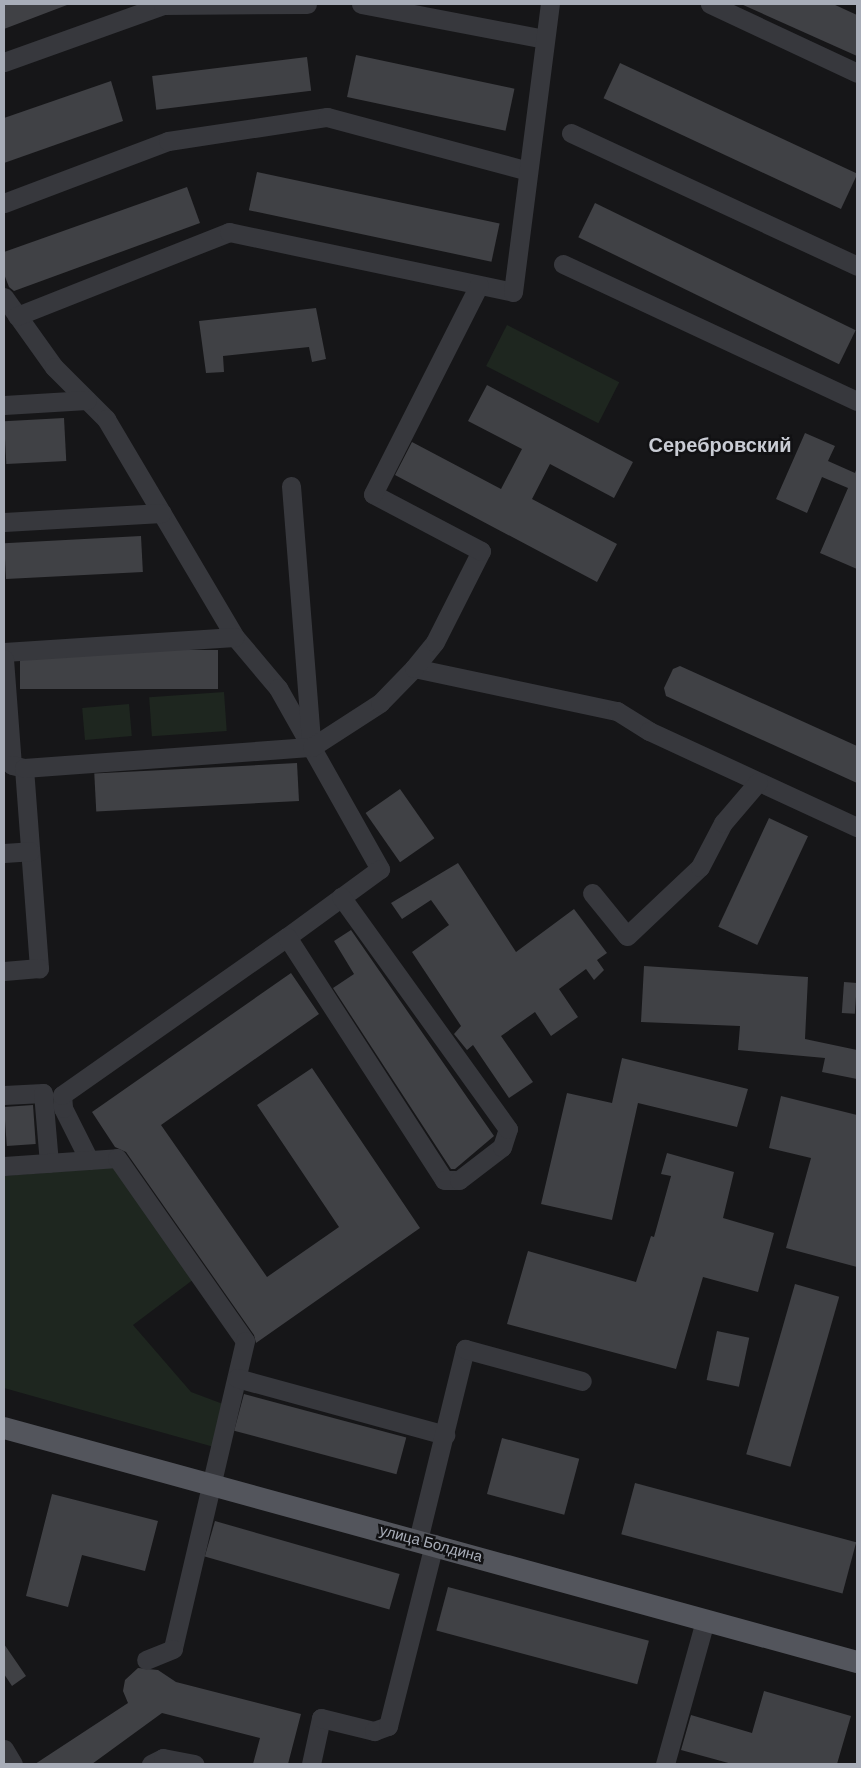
<!DOCTYPE html>
<html>
<head>
<meta charset="utf-8">
<style>
  body { margin:0 }
  #map { position:relative; width:861px; height:1768px; overflow:hidden; background:#161618; font-family:"DM Sans",sans-serif }
  div>[style] { position:absolute }
  .green>* { inset:0; background:#1e261f; transform-origin:0 0 }
  .building>* { inset:0; background:#404145; transform-origin:0 0 }
  .minor>* { height:19px; margin:-9.5px; padding:0 9.5px; transform-origin:9.5px; border-radius:9.5px; background:#37383d }
  .major>* { height:22px; margin:-11px; padding:0 11px; transform-origin:11px; border-radius:11px; background:#53555c }
  span { translate:-50% -50%; white-space:nowrap; text-align:center; line-height:1.15; -webkit-text-stroke:5px #111113; paint-order:stroke }
  .street-label { font-size:15px; color:#a8adb8 }
  .district-label { font-size:20px; color:#c9ccd4; font-weight:700 }
  .frame { position:absolute; inset:0; border:5px solid #a8adb8; pointer-events:none }
</style>
</head>
<body>
<div id="map">
  <div class="green">
    <div style="left:507px;top:325px;width:126px;height:46px;rotate:27deg"></div>
    <div style="left:224px;top:692px;width:39px;height:75px;rotate:86deg"></div>
    <div style="left:129px;top:704px;width:32px;height:47px;rotate:85deg"></div>
    <div style="clip-path:polygon(120px 1167px,194px 1279px,133px 1325px,191px 1392px,223px 1404px,214px 1447px,4px 1388px,4px 1176px)"></div>
  </div>
  <div class="building">
    <div style="clip-path:polygon(4px 4px,66px 4px,67px 5px,4px 29px)"></div>
    <div style="clip-path:polygon(741px 4px,833px 4px,857px 15px,857px 56px)"></div>
    <div style="left:356px;top:55px;width:162px;height:43px;rotate:12deg"></div>
    <div style="left:307px;top:57px;width:34px;height:156px;rotate:83deg"></div>
    <div style="left:620px;top:63px;width:262px;height:39px;rotate:25deg"></div>
    <div style="clip-path:polygon(111px 81px,123px 121px,4px 163px,4px 118px)"></div>
    <div style="left:257px;top:172px;width:248px;height:39px;rotate:12deg"></div>
    <div style="clip-path:polygon(187px 187px,200px 223px,14px 291px,9px 287px,4px 274px,4px 252px)"></div>
    <div style="left:595px;top:203px;width:290px;height:38px;rotate:26deg"></div>
    <div style="clip-path:polygon(316px 308px,326px 359px,312px 362px,309px 347px,223px 356px,224px 372px,206px 373px,199px 321px)"></div>
    <div style="clip-path:polygon(487px 385px,633px 462px,614px 498px,550px 464px,532px 499px,617px 544px,597px 582px,395px 475px,412px 442px,501px 489px,522px 449px,468px 421px)"></div>
    <div style="left:64px;top:418px;width:43px;height:60px;rotate:87deg"></div>
    <div style="clip-path:polygon(805px 433px,835px 446px,828px 461px,855px 473px,857px 467px,857px 569px,820px 553px,848px 488px,822px 477px,807px 513px,776px 499px)"></div>
    <div style="left:141px;top:536px;width:36px;height:137px;rotate:87deg"></div>
    <div style="left:218px;top:650px;width:39px;height:198px;rotate:90deg"></div>
    <div style="clip-path:polygon(680px 666px,857px 746px,857px 783px,666px 696px,664px 688px,673px 669px)"></div>
    <div style="left:297px;top:763px;width:38px;height:203px;rotate:87deg"></div>
    <div style="left:400px;top:789px;width:60px;height:42px;rotate:55deg"></div>
    <div style="left:769px;top:818px;width:43px;height:120px;rotate:25deg"></div>
    <div style="clip-path:polygon(458px 863px,516px 952px,574px 909px,607px 953px,597px 960px,604px 970px,594px 980px,586px 969px,559px 989px,578px 1017px,551px 1036px,535px 1012px,501px 1036px,533px 1082px,509px 1098px,473px 1045px,467px 1050px,454px 1034px,461px 1026px,412px 952px,449px 925px,431px 900px,402px 919px,391px 903px)"></div>
    <div style="clip-path:polygon(351px 930px,494px 1136px,455px 1169px,451px 1169px,333px 988px,354px 974px,334px 941px)"></div>
    <div style="clip-path:polygon(644px 966px,808px 977px,805px 1039px,857px 1050px,857px 1079px,822px 1072px,825px 1058px,738px 1050px,740px 1026px,641px 1022px)"></div>
    <div style="clip-path:polygon(291px 973px,319px 1014px,161px 1125px,267px 1277px,339px 1227px,257px 1105px,312px 1068px,420px 1228px,256px 1343px,254px 1335px,126px 1152px,115px 1147px,92px 1112px)"></div>
    <div style="left:844px;top:982px;width:13px;height:31px;rotate:4deg"></div>
    <div style="clip-path:polygon(622px 1058px,748px 1089px,737px 1127px,638px 1103px,612px 1220px,541px 1204px,567px 1093px,612px 1103px)"></div>
    <div style="clip-path:polygon(781px 1096px,857px 1115px,857px 1267px,786px 1248px,811px 1158px,769px 1148px)"></div>
    <div style="left:33px;top:1105px;width:39px;height:29px;rotate:86deg"></div>
    <div style="clip-path:polygon(667px 1153px,734px 1172px,723px 1218px,774px 1233px,758px 1292px,703px 1277px,676px 1369px,507px 1324px,528px 1251px,636px 1282px,651px 1236px,654px 1237px,671px 1176px,661px 1174px)"></div>
    <div style="left:795px;top:1284px;width:46px;height:177px;rotate:16deg"></div>
    <div style="left:717px;top:1331px;width:33px;height:50px;rotate:12deg"></div>
    <div style="left:244px;top:1394px;width:168px;height:38px;rotate:15deg"></div>
    <div style="left:502px;top:1438px;width:80px;height:58px;rotate:15deg"></div>
    <div style="left:635px;top:1483px;width:229px;height:53px;rotate:15deg"></div>
    <div style="clip-path:polygon(52px 1494px,158px 1521px,145px 1571px,82px 1555px,68px 1607px,26px 1596px)"></div>
    <div style="left:215px;top:1521px;width:192px;height:37px;rotate:16deg"></div>
    <div style="left:448px;top:1587px;width:208px;height:45px;rotate:15deg"></div>
    <div style="clip-path:polygon(4px 1644px,26px 1676px,12px 1686px,4px 1674px)"></div>
    <div style="clip-path:polygon(138px 1668px,158px 1670px,176px 1682px,301px 1714px,288px 1764px,253px 1764px,260px 1738px,162px 1713px,92px 1764px,35px 1764px,128px 1703px,123px 1691px,125px 1680px)"></div>
    <div style="clip-path:polygon(764px 1691px,851px 1716px,837px 1764px,732px 1764px,681px 1750px,691px 1715px,752px 1733px)"></div>
  </div>
  <div class="minor">
    <div style="left:361px;top:4px;width:187px;rotate:10.8deg"></div>
    <div style="left:710px;top:4px;width:162px;rotate:25.1deg"></div>
    <div style="left:4px;top:62px;width:169px;rotate:-19.7deg"></div>
    <div style="left:163px;top:5px;width:144px;rotate:-0.4deg"></div>
    <div style="left:571px;top:133px;width:315px;rotate:24.9deg"></div>
    <div style="left:4px;top:203px;width:175px;rotate:-20.7deg"></div>
    <div style="left:168px;top:141px;width:161px;rotate:-8.6deg"></div>
    <div style="left:327px;top:117px;width:208px;rotate:15deg"></div>
    <div style="left:563px;top:264px;width:324px;rotate:25deg"></div>
    <div style="left:4px;top:297px;width:86px;rotate:54.5deg"></div>
    <div style="left:54px;top:367px;width:74px;rotate:45deg"></div>
    <div style="left:106px;top:419px;width:253px;rotate:59.4deg"></div>
    <div style="left:235px;top:637px;width:67px;rotate:49.9deg"></div>
    <div style="left:278px;top:688px;width:208px;rotate:60.6deg"></div>
    <div style="left:380px;top:869px;width:115px;rotate:143.8deg"></div>
    <div style="left:17px;top:316px;width:228px;rotate:-21.6deg"></div>
    <div style="left:229px;top:232px;width:290px;rotate:11.9deg"></div>
    <div style="left:513px;top:292px;width:290px;rotate:-82.7deg"></div>
    <div style="left:4px;top:405px;width:83px;rotate:-3.4deg"></div>
    <div style="left:291px;top:486px;width:256px;rotate:85.5deg"></div>
    <div style="left:4px;top:522px;width:158px;rotate:-3.3deg"></div>
    <div style="left:4px;top:652px;width:231px;rotate:-3.7deg"></div>
    <div style="left:4px;top:659px;width:106px;rotate:85.7deg"></div>
    <div style="left:12px;top:765px;width:12px;rotate:14deg"></div>
    <div style="left:24px;top:768px;width:201px;rotate:85.7deg"></div>
    <div style="left:39px;top:968px;width:35px;rotate:175deg"></div>
    <div style="left:414px;top:668px;width:208px;rotate:12deg"></div>
    <div style="left:617px;top:711px;width:38px;rotate:32deg"></div>
    <div style="left:649px;top:731px;width:229px;rotate:24.8deg"></div>
    <div style="left:24px;top:768px;width:289px;rotate:-4.2deg"></div>
    <div style="left:312px;top:747px;width:81px;rotate:-32.9deg"></div>
    <div style="left:380px;top:703px;width:49px;rotate:-45.8deg"></div>
    <div style="left:414px;top:668px;width:33px;rotate:-51deg"></div>
    <div style="left:435px;top:642px;width:102px;rotate:-63.2deg"></div>
    <div style="left:481px;top:551px;width:122px;rotate:-152.2deg"></div>
    <div style="left:373px;top:494px;width:234px;rotate:-63.1deg"></div>
    <div style="left:4px;top:853px;width:26px;rotate:-4deg"></div>
    <div style="left:592px;top:893px;width:55px;rotate:50.9deg"></div>
    <div style="left:627px;top:936px;width:100px;rotate:-43.4deg"></div>
    <div style="left:700px;top:867px;width:50px;rotate:-62.4deg"></div>
    <div style="left:723px;top:823px;width:54px;rotate:-49.5deg"></div>
    <div style="left:4px;top:1095px;width:39px;rotate:-3deg"></div>
    <div style="left:43px;top:1093px;width:70px;rotate:85.1deg"></div>
    <div style="left:89px;top:1160px;width:58px;rotate:-116.6deg"></div>
    <div style="left:63px;top:1108px;width:13px;rotate:-94deg"></div>
    <div style="left:62px;top:1095px;width:275px;rotate:-35.1deg"></div>
    <div style="left:287px;top:937px;width:289px;rotate:57.1deg"></div>
    <div style="left:444px;top:1180px;width:15px"></div>
    <div style="left:459px;top:1180px;width:54px;rotate:-37.5deg"></div>
    <div style="left:502px;top:1147px;width:19px;rotate:-72deg"></div>
    <div style="left:508px;top:1129px;width:286px;rotate:-125.7deg"></div>
    <div style="left:4px;top:1166px;width:113px;rotate:-4deg"></div>
    <div style="left:117px;top:1158px;width:223px;rotate:55deg"></div>
    <div style="left:245px;top:1341px;width:316px;rotate:103.2deg"></div>
    <div style="left:173px;top:1649px;width:29px;rotate:158deg"></div>
    <div style="left:237px;top:1378px;width:216px;rotate:15.3deg"></div>
    <div style="left:418px;top:1540px;width:197px;rotate:-76.2deg"></div>
    <div style="left:465px;top:1349px;width:121px;rotate:15.3deg"></div>
    <div style="left:4px;top:1749px;width:17px;rotate:59deg"></div>
    <div style="left:151px;top:1764px;width:13px;rotate:-27deg"></div>
    <div style="left:163px;top:1758px;width:32px;rotate:11deg"></div>
    <div style="left:311px;top:1764px;width:47px;rotate:-77.7deg"></div>
    <div style="left:321px;top:1718px;width:55px;rotate:13.8deg"></div>
    <div style="left:374px;top:1731px;width:15px;rotate:-20deg"></div>
    <div style="left:388px;top:1726px;width:188px;rotate:-75.8deg"></div>
    <div style="left:665px;top:1764px;width:148px;rotate:-74.4deg"></div>
  </div>
  <div class="major">
    <div style="left:4px;top:1428px;width:885px;rotate:15.34deg"></div>
  </div>
  <div class="street-label">
    <span style="left:431px;top:1544px;rotate:15deg">улица Болдина</span>
  </div>
  <div class="district-label">
    <span style="left:720px;top:445px">Серебровский</span>
  </div>
  <div class="frame"></div>
</div>
</body>
</html>
